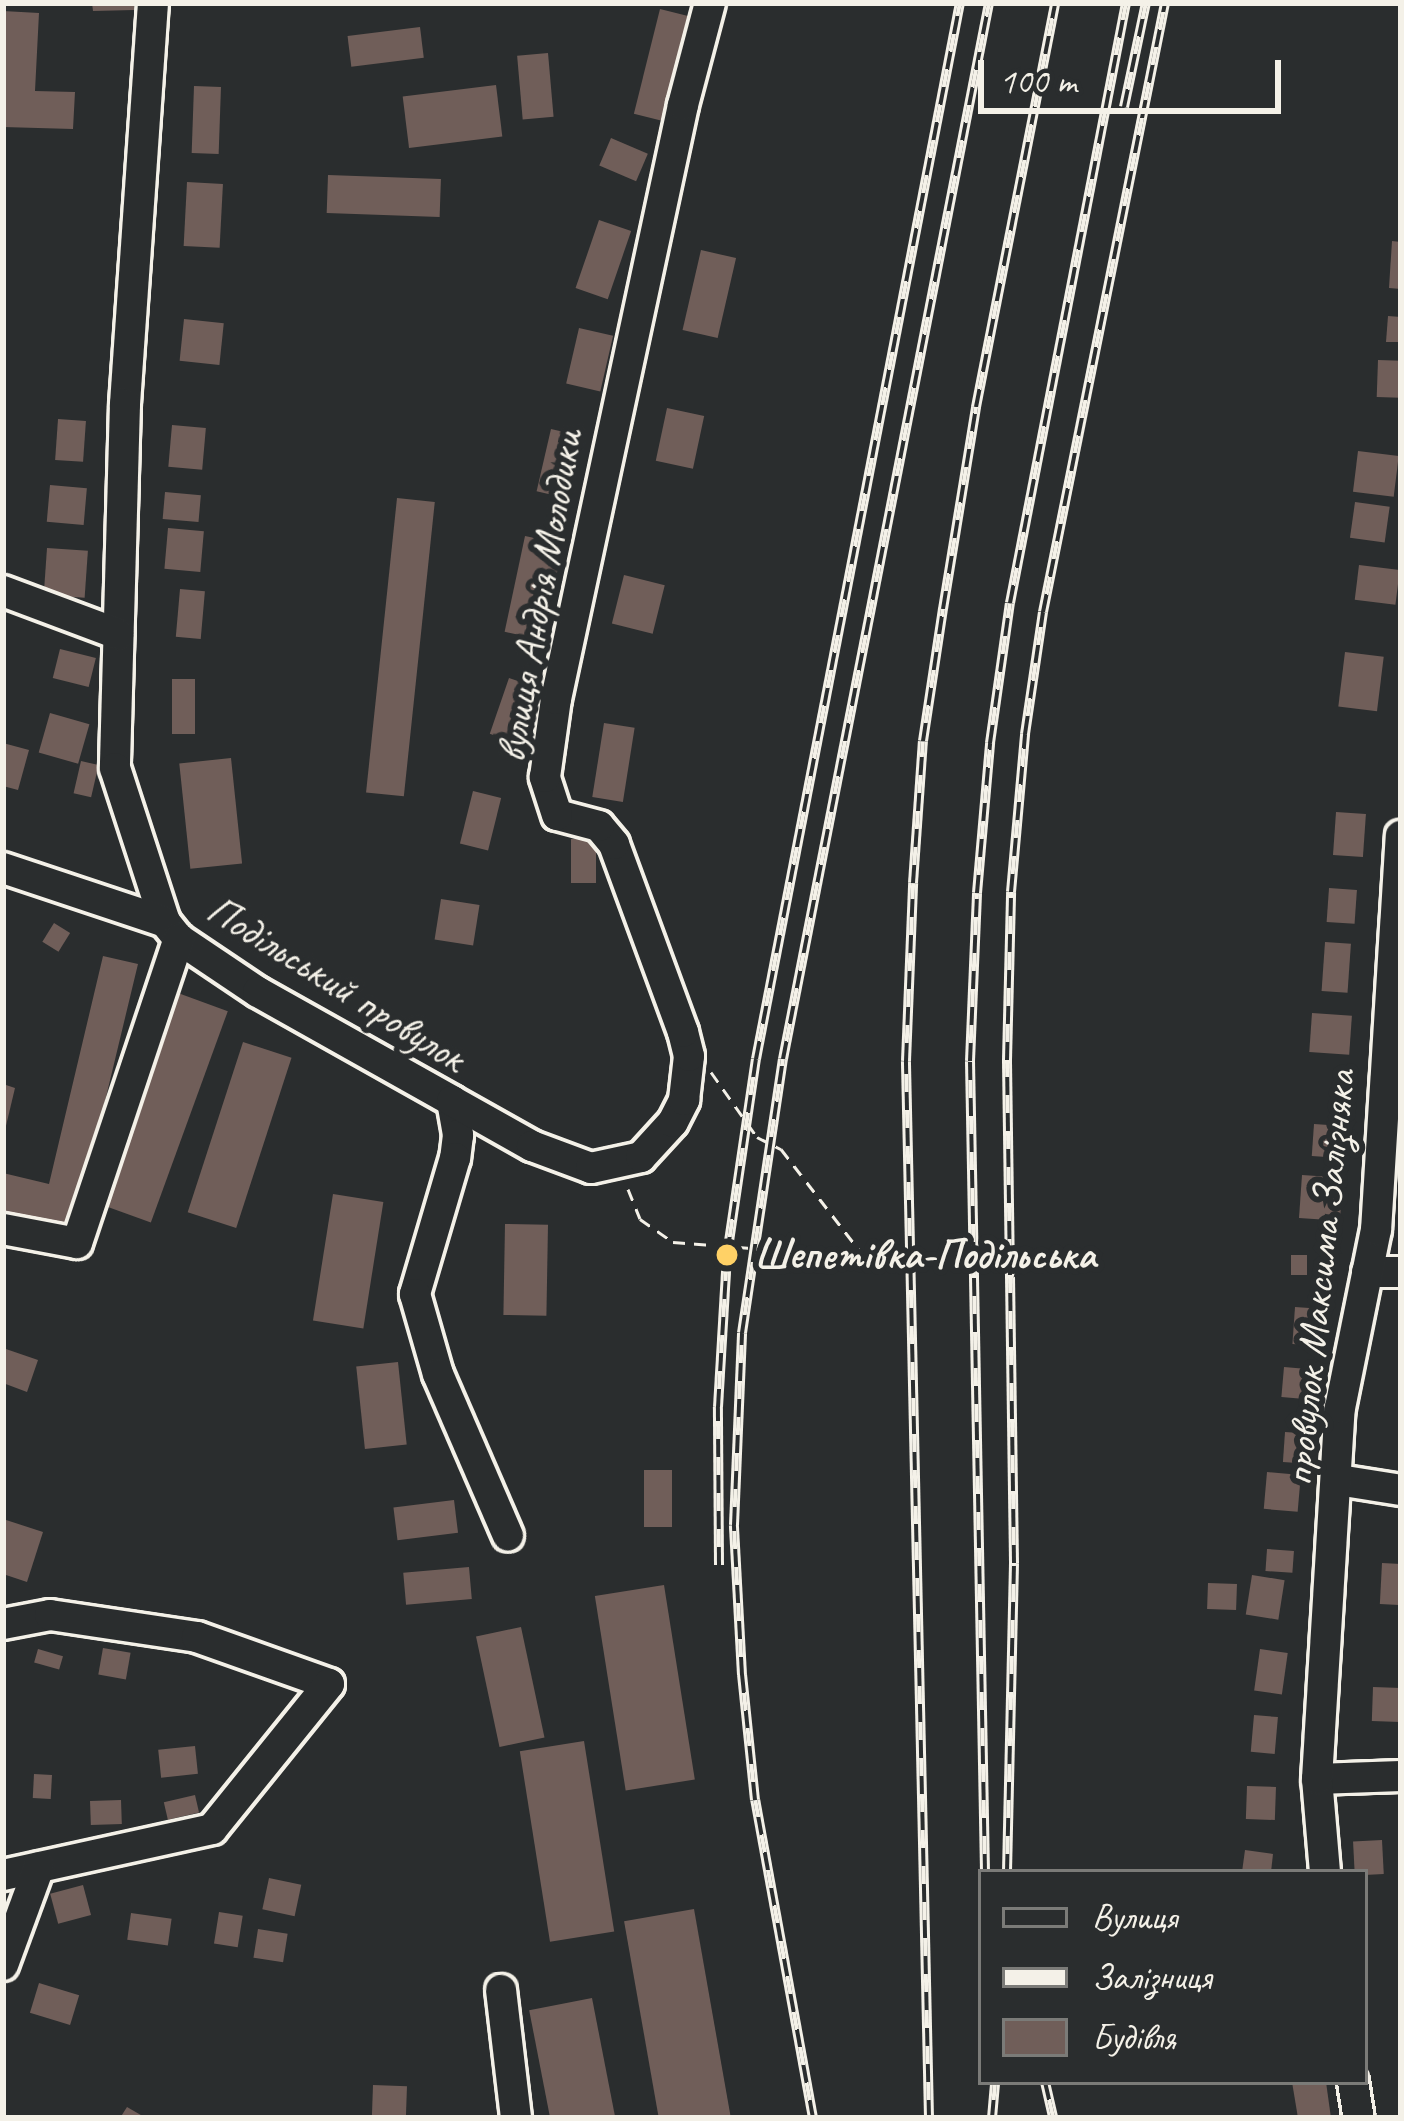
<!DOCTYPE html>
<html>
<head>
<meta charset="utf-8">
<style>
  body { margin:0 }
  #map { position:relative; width:1404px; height:2121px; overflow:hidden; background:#2a2d2e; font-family:Caveat,sans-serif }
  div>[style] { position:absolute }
  .building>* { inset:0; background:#705e59; transform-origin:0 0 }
  .path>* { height:3px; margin-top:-1.5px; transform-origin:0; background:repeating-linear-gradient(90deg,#f4f1e8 0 12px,transparent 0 21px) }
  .roads { filter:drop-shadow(3px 0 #f4f1e8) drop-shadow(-3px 0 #f4f1e8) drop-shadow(0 3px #f4f1e8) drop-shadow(0 -3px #f4f1e8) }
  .minor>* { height:30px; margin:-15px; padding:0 15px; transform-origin:15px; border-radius:15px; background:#2a2d2e }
  .rail>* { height:10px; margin-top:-5px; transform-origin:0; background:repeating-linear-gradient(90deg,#2a2d2e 0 18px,#f4f1e8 0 36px); box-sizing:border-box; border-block:3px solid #f4f1e8 }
  .dots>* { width:33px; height:33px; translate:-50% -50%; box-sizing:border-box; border:6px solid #2a2d2e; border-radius:50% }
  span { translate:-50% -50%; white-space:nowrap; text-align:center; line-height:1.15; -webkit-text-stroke:12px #2a2d2e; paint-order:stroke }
  .street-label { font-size:42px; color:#f4f1e8 }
  .poi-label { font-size:42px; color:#f4f1e8; font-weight:700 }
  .left { translate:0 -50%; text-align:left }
  .frame { position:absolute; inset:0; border:6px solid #f4f1e8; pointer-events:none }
  .legend { position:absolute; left:978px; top:1869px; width:390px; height:216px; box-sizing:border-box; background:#2a2d2e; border:3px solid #7b7b78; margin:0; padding:15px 21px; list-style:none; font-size:36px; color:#f4f1e8 }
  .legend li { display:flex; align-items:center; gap:24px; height:60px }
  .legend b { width:60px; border:3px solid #7b7b78 }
  .scale { position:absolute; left:978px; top:60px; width:303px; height:54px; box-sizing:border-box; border:6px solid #f4f1e8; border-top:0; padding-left:15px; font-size:36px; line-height:42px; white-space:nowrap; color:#f4f1e8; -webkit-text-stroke:9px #2a2d2e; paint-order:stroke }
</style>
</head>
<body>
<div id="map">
  <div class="building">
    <div style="clip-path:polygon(92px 3px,134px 3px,134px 10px,93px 11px)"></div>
    <div style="left:660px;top:9px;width:33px;height:108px;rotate:14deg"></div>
    <div style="clip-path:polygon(3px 11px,39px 13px,35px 91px,75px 92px,73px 129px,3px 127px)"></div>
    <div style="left:420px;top:27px;width:31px;height:73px;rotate:83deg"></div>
    <div style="left:548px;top:53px;width:64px;height:31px;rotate:85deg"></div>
    <div style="left:496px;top:85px;width:52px;height:94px;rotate:83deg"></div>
    <div style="left:194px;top:86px;width:27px;height:67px;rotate:2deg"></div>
    <div style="left:611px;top:138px;width:40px;height:30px;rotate:23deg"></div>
    <div style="left:328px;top:175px;width:113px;height:38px;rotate:2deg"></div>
    <div style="left:187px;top:182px;width:36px;height:64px;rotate:3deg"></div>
    <div style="left:599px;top:220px;width:34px;height:72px;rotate:19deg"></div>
    <div style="clip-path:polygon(1392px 241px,1401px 242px,1401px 289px,1389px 288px)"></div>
    <div style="left:701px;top:250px;width:36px;height:82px;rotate:13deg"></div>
    <div style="clip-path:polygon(1388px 316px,1401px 317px,1401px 342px,1386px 342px)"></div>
    <div style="left:184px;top:319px;width:40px;height:42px;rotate:6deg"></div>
    <div style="left:579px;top:328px;width:35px;height:57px;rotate:13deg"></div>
    <div style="left:1378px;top:360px;width:23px;height:37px;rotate:2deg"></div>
    <div style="left:667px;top:408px;width:38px;height:54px;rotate:12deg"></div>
    <div style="left:58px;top:419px;width:28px;height:41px;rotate:4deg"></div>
    <div style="left:172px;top:425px;width:34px;height:42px;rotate:5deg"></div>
    <div style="left:551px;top:429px;width:31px;height:64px;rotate:13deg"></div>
    <div style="left:1358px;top:451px;width:41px;height:41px;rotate:7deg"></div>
    <div style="left:50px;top:485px;width:37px;height:37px;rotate:5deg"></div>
    <div style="left:165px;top:492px;width:36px;height:27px;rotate:5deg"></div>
    <div style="left:397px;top:498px;width:38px;height:296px;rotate:6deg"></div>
    <div style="left:1355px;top:502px;width:35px;height:36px;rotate:8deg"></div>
    <div style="left:168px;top:528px;width:36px;height:41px;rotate:5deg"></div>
    <div style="left:525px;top:536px;width:39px;height:98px;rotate:12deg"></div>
    <div style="left:47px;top:548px;width:41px;height:47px;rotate:4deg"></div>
    <div style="left:1359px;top:565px;width:41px;height:35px;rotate:7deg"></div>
    <div style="left:624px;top:575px;width:42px;height:50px;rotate:14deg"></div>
    <div style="left:180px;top:589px;width:25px;height:48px;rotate:5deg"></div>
    <div style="left:60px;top:649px;width:37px;height:30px;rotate:14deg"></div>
    <div style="left:1345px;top:652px;width:39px;height:55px;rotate:7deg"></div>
    <div style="left:509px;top:678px;width:31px;height:59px;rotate:19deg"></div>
    <div style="left:172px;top:679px;width:23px;height:55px"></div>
    <div style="left:50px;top:713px;width:41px;height:41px;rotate:16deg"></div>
    <div style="left:604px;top:723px;width:31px;height:75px;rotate:9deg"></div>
    <div style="clip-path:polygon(3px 743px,29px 750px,18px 790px,3px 786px)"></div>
    <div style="left:231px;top:758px;width:106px;height:52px;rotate:84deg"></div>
    <div style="left:81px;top:761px;width:18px;height:33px;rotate:13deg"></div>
    <div style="left:473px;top:791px;width:29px;height:54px;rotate:14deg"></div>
    <div style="left:1336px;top:812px;width:30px;height:43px;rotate:4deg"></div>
    <div style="left:571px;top:839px;width:25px;height:44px"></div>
    <div style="left:1329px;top:888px;width:28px;height:34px;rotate:4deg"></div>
    <div style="left:441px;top:899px;width:39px;height:41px;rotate:9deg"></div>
    <div style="left:54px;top:923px;width:19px;height:22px;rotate:32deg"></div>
    <div style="left:1325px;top:942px;width:26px;height:49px;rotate:4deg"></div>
    <div style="clip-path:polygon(103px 956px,138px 964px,74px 1230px,3px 1213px,3px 1173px,49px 1184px)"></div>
    <div style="left:178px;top:993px;width:53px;height:225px;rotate:20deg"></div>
    <div style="left:1312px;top:1013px;width:40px;height:39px;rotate:4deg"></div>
    <div style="left:243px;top:1042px;width:51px;height:179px;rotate:18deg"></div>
    <div style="clip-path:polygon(3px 1084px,15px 1088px,5px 1130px,3px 1130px)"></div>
    <div style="left:1314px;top:1124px;width:29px;height:32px;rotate:4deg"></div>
    <div style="left:1302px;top:1175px;width:41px;height:43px;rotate:4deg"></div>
    <div style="left:333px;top:1194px;width:51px;height:128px;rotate:9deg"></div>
    <div style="left:505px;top:1224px;width:43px;height:91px;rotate:1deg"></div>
    <div style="left:1291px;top:1255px;width:16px;height:20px"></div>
    <div style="left:1295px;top:1307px;width:32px;height:37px;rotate:4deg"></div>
    <div style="clip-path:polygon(3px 1348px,38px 1360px,27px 1392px,3px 1383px)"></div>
    <div style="left:398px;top:1362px;width:83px;height:42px;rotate:84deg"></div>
    <div style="left:1284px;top:1367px;width:38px;height:30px;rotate:5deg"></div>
    <div style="left:1285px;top:1432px;width:29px;height:30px;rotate:4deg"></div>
    <div style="left:644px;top:1470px;width:28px;height:57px"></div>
    <div style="left:1267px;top:1472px;width:34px;height:37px;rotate:5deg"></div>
    <div style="left:454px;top:1500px;width:33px;height:61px;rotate:83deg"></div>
    <div style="clip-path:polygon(3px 1519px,43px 1532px,27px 1582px,3px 1574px)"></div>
    <div style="left:1267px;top:1549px;width:27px;height:22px;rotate:4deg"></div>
    <div style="left:1382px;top:1563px;width:19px;height:41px;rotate:3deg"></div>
    <div style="left:469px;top:1567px;width:32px;height:66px;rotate:85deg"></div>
    <div style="left:1252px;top:1575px;width:33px;height:40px;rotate:9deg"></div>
    <div style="left:1208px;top:1583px;width:29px;height:26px;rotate:2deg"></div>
    <div style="left:664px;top:1585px;width:197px;height:70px;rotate:81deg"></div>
    <div style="left:521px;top:1627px;width:113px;height:46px;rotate:78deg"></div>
    <div style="left:103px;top:1648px;width:28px;height:27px;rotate:10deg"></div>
    <div style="left:38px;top:1649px;width:26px;height:14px;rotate:16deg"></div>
    <div style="left:1260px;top:1649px;width:28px;height:42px;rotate:8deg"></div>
    <div style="left:1373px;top:1687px;width:28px;height:34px;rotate:2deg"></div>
    <div style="left:1254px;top:1715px;width:24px;height:37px;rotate:5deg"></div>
    <div style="left:584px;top:1741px;width:193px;height:65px;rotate:81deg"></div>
    <div style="left:195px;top:1746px;width:28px;height:37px;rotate:84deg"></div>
    <div style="left:34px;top:1774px;width:18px;height:24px;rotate:3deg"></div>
    <div style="left:1247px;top:1786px;width:29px;height:33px;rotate:2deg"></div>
    <div style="left:195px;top:1795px;width:18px;height:32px;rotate:77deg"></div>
    <div style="left:121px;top:1800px;width:24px;height:31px;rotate:88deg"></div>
    <div style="left:1382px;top:1840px;width:34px;height:29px;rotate:87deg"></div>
    <div style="clip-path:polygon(1245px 1850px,1273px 1854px,1271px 1872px,1242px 1872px)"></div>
    <div style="left:269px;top:1878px;width:33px;height:32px;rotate:12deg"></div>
    <div style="left:83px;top:1885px;width:31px;height:34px;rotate:75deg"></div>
    <div style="left:694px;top:1909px;width:212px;height:71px;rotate:80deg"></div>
    <div style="left:219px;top:1912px;width:24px;height:32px;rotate:9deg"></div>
    <div style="left:131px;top:1913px;width:41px;height:27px;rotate:8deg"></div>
    <div style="left:258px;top:1929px;width:30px;height:29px;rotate:9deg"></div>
    <div style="left:39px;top:1983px;width:42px;height:31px;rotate:17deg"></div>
    <div style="left:592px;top:1998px;width:122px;height:64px;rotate:79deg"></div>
    <div style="clip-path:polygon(1292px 2082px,1326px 2082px,1331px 2118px,1298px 2118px)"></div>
    <div style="left:373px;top:2085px;width:34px;height:33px;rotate:2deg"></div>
    <div style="clip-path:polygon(127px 2107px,146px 2118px,120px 2118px)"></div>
  </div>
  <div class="path">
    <div style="left:711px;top:1072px;width:80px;rotate:54.7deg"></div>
    <div style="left:757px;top:1137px;width:27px;rotate:27deg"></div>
    <div style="left:781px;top:1149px;width:134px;rotate:52.3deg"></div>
    <div style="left:628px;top:1189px;width:32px;rotate:68deg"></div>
    <div style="left:640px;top:1219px;width:40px;rotate:34.9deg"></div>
    <div style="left:673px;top:1242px;width:198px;rotate:4.4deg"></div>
  </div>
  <div class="roads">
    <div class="minor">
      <div style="left:153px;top:3px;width:402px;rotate:94deg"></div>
      <div style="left:125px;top:404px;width:364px;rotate:91.6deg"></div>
      <div style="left:115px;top:768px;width:162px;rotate:72deg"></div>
      <div style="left:165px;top:922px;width:22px;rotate:51deg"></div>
      <div style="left:179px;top:939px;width:95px;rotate:33.9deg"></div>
      <div style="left:258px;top:992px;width:223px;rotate:29.3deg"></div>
      <div style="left:452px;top:1101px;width:35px;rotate:80deg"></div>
      <div style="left:458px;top:1135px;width:23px;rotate:97deg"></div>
      <div style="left:455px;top:1158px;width:142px;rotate:106.4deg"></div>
      <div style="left:415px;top:1294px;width:83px;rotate:74deg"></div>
      <div style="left:438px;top:1374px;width:176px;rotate:66.6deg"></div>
      <div style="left:3px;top:591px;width:123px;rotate:20.5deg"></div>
      <div style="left:3px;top:868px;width:171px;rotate:18.4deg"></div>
      <div style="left:452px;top:1101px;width:92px;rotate:29.4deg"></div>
      <div style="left:532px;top:1146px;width:63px;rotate:20.4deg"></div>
      <div style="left:591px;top:1168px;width:51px;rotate:-12.4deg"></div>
      <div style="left:641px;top:1157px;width:47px;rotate:-47.6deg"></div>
      <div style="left:673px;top:1122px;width:25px;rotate:-63deg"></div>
      <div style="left:684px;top:1100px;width:44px;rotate:-83.5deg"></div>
      <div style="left:689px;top:1056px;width:25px;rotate:-104deg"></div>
      <div style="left:683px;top:1032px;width:200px;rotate:-110.2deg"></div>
      <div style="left:614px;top:844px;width:23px;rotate:-130deg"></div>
      <div style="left:599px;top:826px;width:43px;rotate:-165.3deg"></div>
      <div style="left:557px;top:815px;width:40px;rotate:-108deg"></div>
      <div style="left:545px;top:777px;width:79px;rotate:-82deg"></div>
      <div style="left:556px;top:699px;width:607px;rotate:-77.93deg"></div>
      <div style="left:683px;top:105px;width:106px;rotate:-75.2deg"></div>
      <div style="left:3px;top:1229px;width:75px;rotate:10.7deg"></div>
      <div style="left:77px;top:1243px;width:321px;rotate:-71.5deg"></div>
      <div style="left:1367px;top:1272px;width:34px"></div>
      <div style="left:1338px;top:1480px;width:64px;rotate:9deg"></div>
      <div style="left:3px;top:1624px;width:48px;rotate:-10.8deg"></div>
      <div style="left:50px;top:1615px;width:149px;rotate:8.5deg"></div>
      <div style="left:197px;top:1637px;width:140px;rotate:19.6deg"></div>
      <div style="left:329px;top:1684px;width:186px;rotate:128.9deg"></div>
      <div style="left:212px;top:1829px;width:214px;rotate:167.6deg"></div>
      <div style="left:1317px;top:1779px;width:84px;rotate:-2deg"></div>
      <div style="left:1325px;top:1872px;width:93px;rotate:-94.9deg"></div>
      <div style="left:1317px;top:1779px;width:372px;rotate:-86.5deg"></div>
      <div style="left:1340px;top:1408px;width:182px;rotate:-78.6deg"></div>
      <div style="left:1376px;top:1230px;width:395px;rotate:-86.4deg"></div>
      <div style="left:3px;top:1965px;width:104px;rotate:-69.8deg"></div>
      <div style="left:501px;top:1990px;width:129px;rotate:83.3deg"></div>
      <div style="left:1353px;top:2082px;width:36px;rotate:81deg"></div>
    </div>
  </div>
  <div class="rail">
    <div style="left:1124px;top:107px;width:106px;rotate:-78.1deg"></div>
    <div style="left:719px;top:1565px;width:158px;rotate:-90.4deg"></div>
    <div style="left:718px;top:1407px;width:152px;rotate:-86.6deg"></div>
    <div style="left:727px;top:1255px;width:198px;rotate:-81.6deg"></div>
    <div style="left:756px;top:1059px;width:1076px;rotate:-79.07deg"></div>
    <div style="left:985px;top:1872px;width:811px;rotate:-91.06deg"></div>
    <div style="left:970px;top:1061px;width:168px;rotate:-87.6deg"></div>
    <div style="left:977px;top:893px;width:151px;rotate:-85deg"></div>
    <div style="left:990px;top:743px;width:141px;rotate:-81.9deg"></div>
    <div style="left:1010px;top:603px;width:611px;rotate:-79.06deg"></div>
    <div style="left:1007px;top:1872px;width:309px;rotate:-88.7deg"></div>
    <div style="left:1014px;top:1563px;width:503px;rotate:-90.8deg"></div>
    <div style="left:1007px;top:1060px;width:168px;rotate:-88.6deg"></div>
    <div style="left:1011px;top:892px;width:159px;rotate:-84.9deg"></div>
    <div style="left:1025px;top:734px;width:123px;rotate:-81.6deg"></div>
    <div style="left:1043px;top:612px;width:621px;rotate:-78.67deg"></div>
    <div style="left:1045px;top:2082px;width:37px;rotate:77deg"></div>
    <div style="left:813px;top:2118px;width:323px;rotate:-100.3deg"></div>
    <div style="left:755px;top:1800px;width:126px;rotate:-95.9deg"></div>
    <div style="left:742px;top:1675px;width:150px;rotate:-93.1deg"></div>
    <div style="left:734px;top:1525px;width:192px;rotate:-87.6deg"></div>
    <div style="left:742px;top:1333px;width:277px;rotate:-81.5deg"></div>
    <div style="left:783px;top:1059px;width:1076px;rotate:-78.96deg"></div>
    <div style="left:929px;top:2118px;width:1057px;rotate:-91.25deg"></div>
    <div style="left:906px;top:1061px;width:178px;rotate:-87.7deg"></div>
    <div style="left:913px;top:883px;width:142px;rotate:-86deg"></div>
    <div style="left:923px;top:741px;width:134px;rotate:-81.4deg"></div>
    <div style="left:943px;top:609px;width:205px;rotate:-80.7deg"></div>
    <div style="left:976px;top:407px;width:412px;rotate:-78.9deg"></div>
    <div style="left:992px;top:2118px;width:36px;rotate:-85deg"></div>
  </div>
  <div class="dots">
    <div style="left:727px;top:1255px;background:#ffd166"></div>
  </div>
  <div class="street-label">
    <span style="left:540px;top:596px;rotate:-80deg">вулиця Андрія Молодики</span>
    <span style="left:336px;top:984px;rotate:32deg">Подільський провулок</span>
    <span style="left:1320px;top:1278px;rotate:-84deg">провулок Максима Залізняка</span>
  </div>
  <div class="poi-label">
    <span class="left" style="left:754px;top:1255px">Шепетівка-Подільська</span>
  </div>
  <div class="frame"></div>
  <ul class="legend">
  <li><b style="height:15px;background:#2a2d2e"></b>Вулиця</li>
  <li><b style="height:15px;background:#f4f1e8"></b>Залізниця</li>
  <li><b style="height:33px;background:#705e59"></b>Будівля</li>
  </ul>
  <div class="scale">100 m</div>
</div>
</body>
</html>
